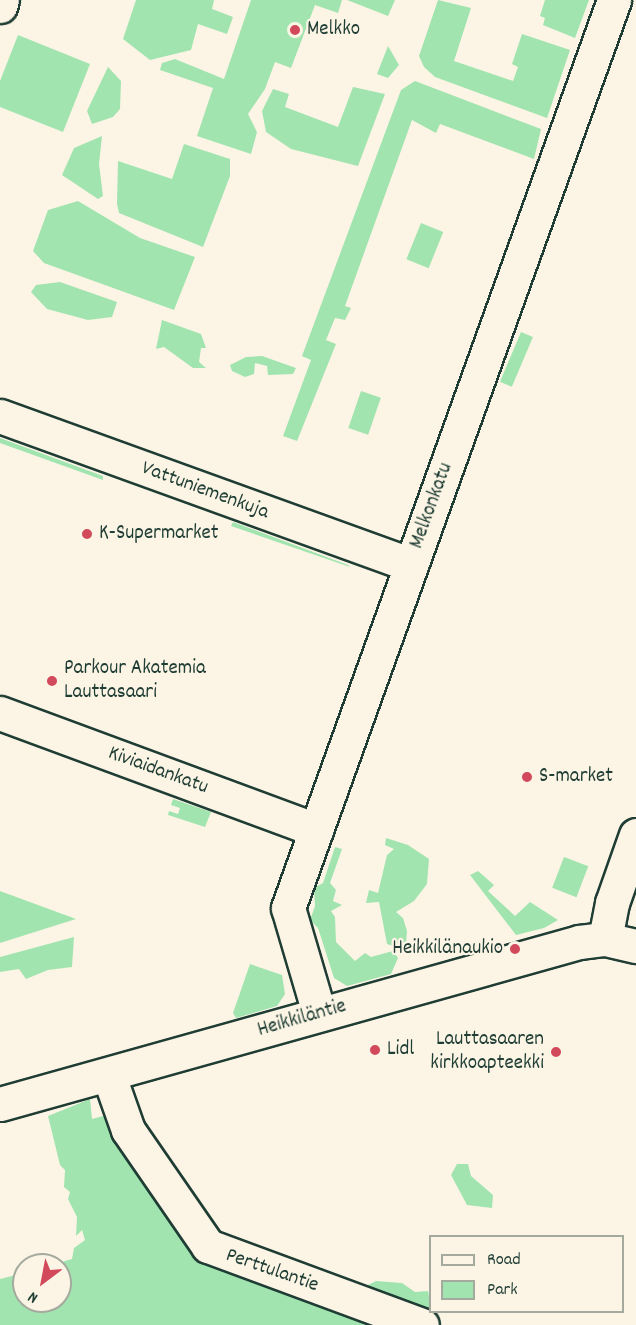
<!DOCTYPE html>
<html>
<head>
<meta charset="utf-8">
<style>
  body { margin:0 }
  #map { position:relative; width:636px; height:1325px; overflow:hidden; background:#fcf5e5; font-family:Dekko,sans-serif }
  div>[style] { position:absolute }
  .green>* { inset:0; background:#a1e4af; transform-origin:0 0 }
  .roads { filter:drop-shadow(2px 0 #1f3d34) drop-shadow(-2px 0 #1f3d34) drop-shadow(0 2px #1f3d34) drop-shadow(0 -2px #1f3d34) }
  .minor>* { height:33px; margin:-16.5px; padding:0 16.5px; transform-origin:16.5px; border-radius:16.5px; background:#fcf5e5 }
  .dots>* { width:16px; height:16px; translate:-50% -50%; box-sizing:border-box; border:3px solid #fcf5e5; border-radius:50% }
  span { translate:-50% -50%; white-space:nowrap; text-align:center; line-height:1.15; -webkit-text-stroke:4.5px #fcf5e5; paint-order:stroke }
  .poi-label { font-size:21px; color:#1f3d34 }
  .left { translate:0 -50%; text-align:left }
  .right { translate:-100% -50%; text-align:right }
  .street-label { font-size:21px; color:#1f3d34 }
  .legend { position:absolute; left:429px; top:1235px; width:195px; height:78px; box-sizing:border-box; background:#fcf5e5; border:2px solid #a4ab9e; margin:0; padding:8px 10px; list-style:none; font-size:18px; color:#1f3d34 }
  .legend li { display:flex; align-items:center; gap:12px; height:30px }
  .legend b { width:30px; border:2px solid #a4ab9e }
  .north { position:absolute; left:12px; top:1253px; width:60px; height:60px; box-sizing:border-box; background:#fcf5e5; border:2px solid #a4ab9e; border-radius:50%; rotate:212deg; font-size:16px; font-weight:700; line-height:24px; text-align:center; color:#1f3d34 }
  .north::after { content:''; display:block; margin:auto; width:21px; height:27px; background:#d1495b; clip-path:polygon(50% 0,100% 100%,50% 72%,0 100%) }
</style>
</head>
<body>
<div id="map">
  <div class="green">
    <div style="clip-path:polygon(136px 0,214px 0,212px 9px,233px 17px,227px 34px,198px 24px,191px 50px,150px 60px,123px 39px)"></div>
    <div style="clip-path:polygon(251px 0,342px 0,338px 13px,315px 5px,291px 68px,275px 62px,265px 89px,248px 114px,257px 132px,251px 154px,197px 136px,213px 88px,160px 70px,162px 63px,175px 59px,224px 79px)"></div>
    <div style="clip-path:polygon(347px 0,395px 0,388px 16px)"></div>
    <div style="clip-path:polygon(438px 0,471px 8px,454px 61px,513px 81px,518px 67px,512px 64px,522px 34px,570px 50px,547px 118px,435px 77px,424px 67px,419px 56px)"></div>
    <div style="clip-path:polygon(545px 0,589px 0,575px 38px,543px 25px,545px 18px,540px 16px)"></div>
    <div style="clip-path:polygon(18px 35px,90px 64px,63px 132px,0 107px,0 81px)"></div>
    <div style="clip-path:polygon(388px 46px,399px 65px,388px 78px,377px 74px)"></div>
    <div style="clip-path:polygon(108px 67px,121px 81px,120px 109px,113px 117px,92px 124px,87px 111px)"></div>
    <div style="clip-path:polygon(415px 81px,541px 129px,534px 159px,440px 124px,436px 133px,412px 120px,345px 306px,351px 308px,345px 320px,335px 318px,326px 340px,336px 344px,297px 441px,283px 436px,311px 360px,302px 356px,401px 90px)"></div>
    <div style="clip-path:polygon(353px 87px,385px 94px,358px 166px,291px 149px,266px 132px,262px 111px,273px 89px,289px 94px,285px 107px,338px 127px)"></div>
    <div style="clip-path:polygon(102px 136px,99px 164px,103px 196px,98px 199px,62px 175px,74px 148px)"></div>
    <div style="clip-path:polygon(184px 144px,230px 159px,230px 176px,203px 247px,119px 213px,117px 204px,118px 161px,172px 179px)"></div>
    <div style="clip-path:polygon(78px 201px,140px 238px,195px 257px,174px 310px,44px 263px,33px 251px,48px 210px)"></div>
    <div style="left:421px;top:223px;width:24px;height:39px;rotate:22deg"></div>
    <div style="clip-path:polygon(60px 282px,117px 302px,112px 317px,88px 320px,47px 309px,31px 292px,36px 285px)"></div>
    <div style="clip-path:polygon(162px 320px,201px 334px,206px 348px,201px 348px,199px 362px,206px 368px,193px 368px,164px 347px,156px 349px)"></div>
    <div style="left:521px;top:332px;width:13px;height:54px;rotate:23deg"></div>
    <div style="clip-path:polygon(262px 356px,296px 368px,293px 374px,268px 375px,267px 366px,255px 363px,254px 374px,245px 377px,232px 371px,230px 365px,246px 357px)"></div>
    <div style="left:361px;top:391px;width:21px;height:39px;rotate:19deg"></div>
    <div style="clip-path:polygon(0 438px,103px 476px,103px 480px,0 443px)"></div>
    <div style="clip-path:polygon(233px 522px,348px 565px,350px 567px,231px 526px)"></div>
    <div style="clip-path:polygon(173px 799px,211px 812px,205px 827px,168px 815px,169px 811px,178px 814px,180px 808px,171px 805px)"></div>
    <div style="clip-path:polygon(386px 838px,408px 845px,429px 859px,427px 884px,414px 901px,396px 912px,403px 918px,407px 931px,406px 943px,399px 948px,387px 944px,379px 902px,366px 903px,369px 890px,378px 893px,387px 855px,394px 849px,385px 845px)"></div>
    <div style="clip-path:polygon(335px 847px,342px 849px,330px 883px,336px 890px,333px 901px,342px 905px,331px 911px,335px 917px,336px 942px,355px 961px,365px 953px,371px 957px,393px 951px,398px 958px,391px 974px,347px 986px,334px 978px,318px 928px,310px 920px,315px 906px,314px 888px,323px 883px)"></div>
    <div style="left:564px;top:857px;width:26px;height:33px;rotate:21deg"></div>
    <div style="clip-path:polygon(478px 871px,494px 885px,488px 891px,515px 916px,530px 902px,558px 920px,544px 928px,516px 935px,470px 875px)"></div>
    <div style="clip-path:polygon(0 891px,76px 919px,0 943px)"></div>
    <div style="clip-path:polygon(74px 937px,72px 967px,48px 970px,26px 979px,19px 969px,0 972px,0 957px)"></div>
    <div style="clip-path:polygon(250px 964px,282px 975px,285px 994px,277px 1006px,236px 1018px,233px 1013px)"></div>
    <div style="clip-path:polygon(90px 1099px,92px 1119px,103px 1116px,190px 1242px,381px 1325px,0 1325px,0 1279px,24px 1273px,24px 1301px,60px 1301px,60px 1265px,51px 1265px,72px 1259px,74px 1248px,85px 1240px,82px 1230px,76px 1236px,77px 1217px,68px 1199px,70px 1192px,64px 1187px,65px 1170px,60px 1165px,48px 1116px)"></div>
    <div style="clip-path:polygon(457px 1164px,468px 1164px,471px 1176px,493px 1195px,492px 1208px,467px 1205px,451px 1175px)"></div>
    <div style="clip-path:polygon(376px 1281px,402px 1283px,415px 1292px,428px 1291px,432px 1312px,364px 1287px)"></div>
  </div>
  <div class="roads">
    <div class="minor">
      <div style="left:0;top:6px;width:6px;rotate:-72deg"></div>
      <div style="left:0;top:416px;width:437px;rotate:19.9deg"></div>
      <div style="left:0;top:713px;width:337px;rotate:20.3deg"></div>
      <div style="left:605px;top:939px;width:37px;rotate:-79deg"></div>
      <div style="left:612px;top:903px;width:72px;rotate:-70.6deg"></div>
      <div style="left:319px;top:1013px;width:109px;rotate:-106.4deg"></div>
      <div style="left:288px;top:908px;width:965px;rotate:-70.25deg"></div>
      <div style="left:109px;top:1076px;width:57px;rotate:70.6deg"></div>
      <div style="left:128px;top:1130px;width:141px;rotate:55.4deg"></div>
      <div style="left:208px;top:1246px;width:228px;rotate:20.3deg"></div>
      <div style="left:0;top:1104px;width:601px;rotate:-15.63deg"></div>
      <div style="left:579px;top:942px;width:26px;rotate:-7deg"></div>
      <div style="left:605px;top:939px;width:32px;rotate:13deg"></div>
    </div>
  </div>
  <div class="dots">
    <div style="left:295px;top:30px;background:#d1495b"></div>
    <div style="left:87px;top:534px;background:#d1495b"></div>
    <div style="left:52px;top:681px;background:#d1495b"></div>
    <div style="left:527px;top:777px;background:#d1495b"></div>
    <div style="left:515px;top:949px;background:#d1495b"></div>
    <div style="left:375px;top:1050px;background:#d1495b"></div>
    <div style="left:556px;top:1052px;background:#d1495b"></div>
  </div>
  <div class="poi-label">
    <span class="left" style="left:307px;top:30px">Melkko</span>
    <span class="left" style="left:99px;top:534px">K-Supermarket</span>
    <span class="left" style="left:64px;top:681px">Parkour Akatemia<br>Lauttasaari</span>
    <span class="left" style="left:539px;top:777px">S-market</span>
    <span class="right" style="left:503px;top:949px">Heikkilänaukio</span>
    <span class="right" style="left:544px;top:1052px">Lauttasaaren<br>kirkkoapteekki</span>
    <span class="left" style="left:387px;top:1050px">Lidl</span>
  </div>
  <div class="street-label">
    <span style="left:205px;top:491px;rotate:20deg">Vattuniemenkuja</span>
    <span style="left:432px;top:506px;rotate:-70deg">Melkonkatu</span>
    <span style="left:158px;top:771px;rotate:20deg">Kiviaidankatu</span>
    <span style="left:302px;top:1019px;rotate:-16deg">Heikkiläntie</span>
    <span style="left:272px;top:1271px;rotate:19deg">Perttulantie</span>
  </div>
  <ul class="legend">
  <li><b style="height:8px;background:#fcf5e5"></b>Road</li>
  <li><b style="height:16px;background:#a1e4af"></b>Park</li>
  </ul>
  <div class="north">N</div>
</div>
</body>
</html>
